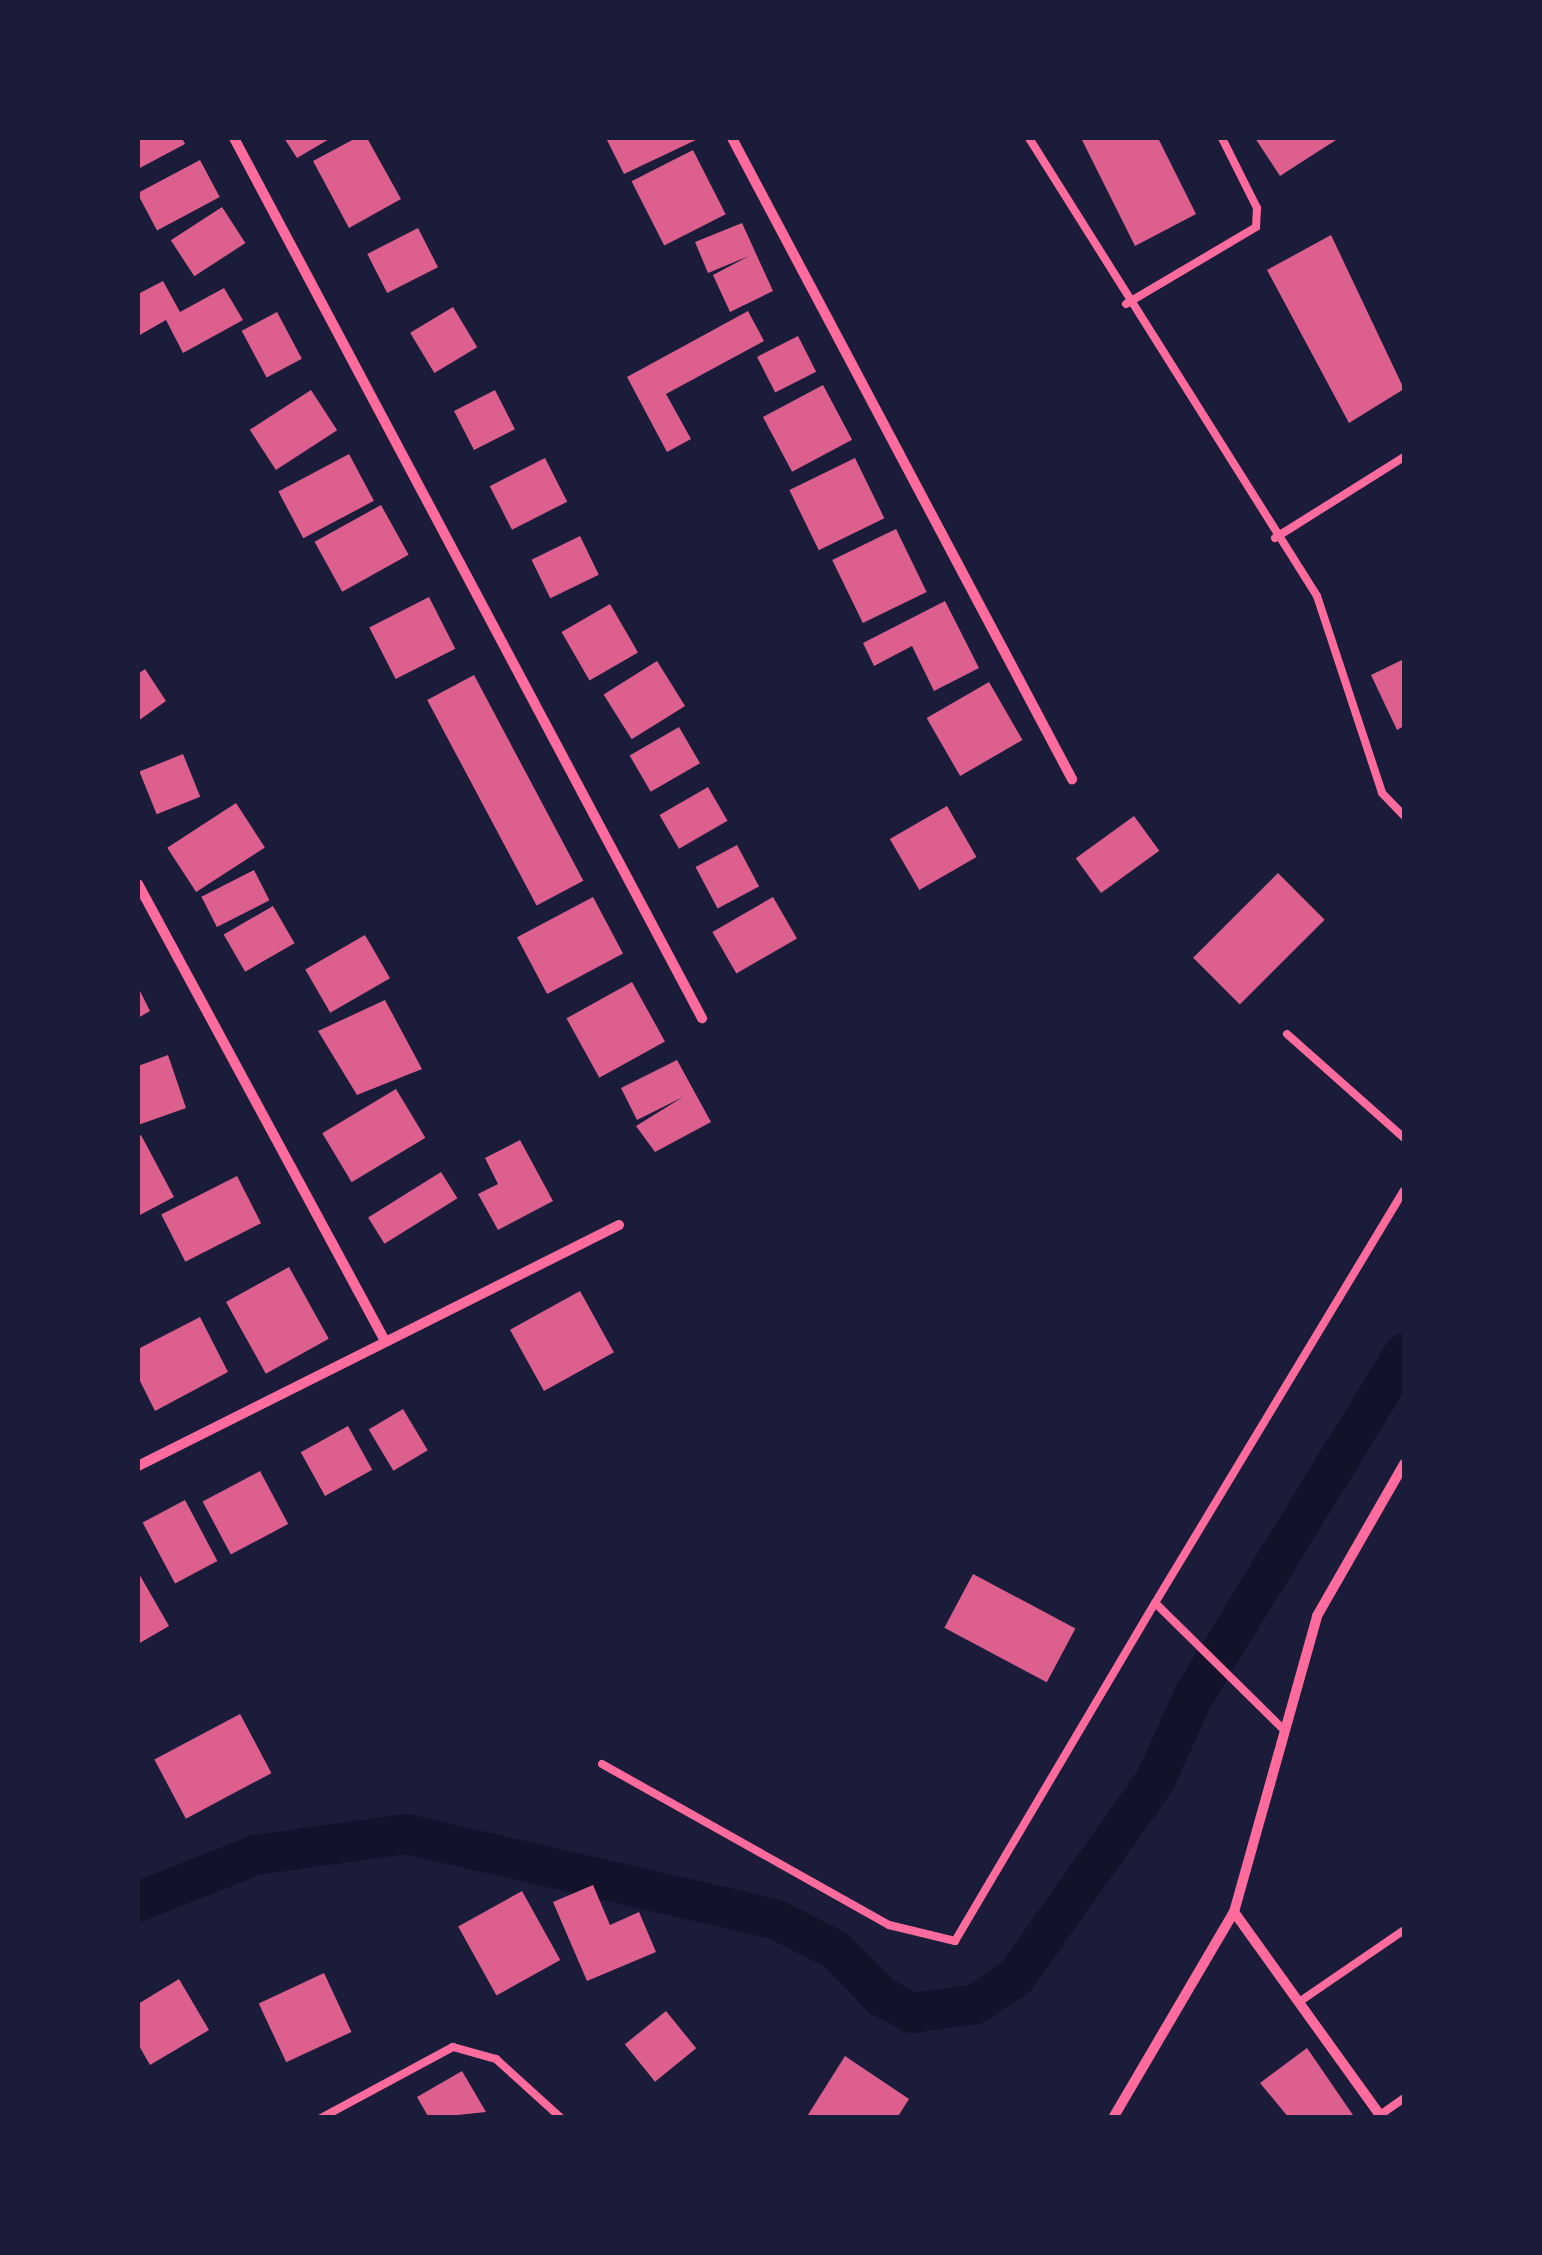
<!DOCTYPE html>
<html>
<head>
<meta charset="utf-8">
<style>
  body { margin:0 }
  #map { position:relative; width:1542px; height:2255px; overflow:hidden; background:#1b1b3a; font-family:"DejaVu Sans",sans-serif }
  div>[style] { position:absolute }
  .canal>* { height:40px; margin:-20px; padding:0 20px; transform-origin:20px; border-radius:20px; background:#12122b }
  .building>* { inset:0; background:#dd5f8e; transform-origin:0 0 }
  .service>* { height:8px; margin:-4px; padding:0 4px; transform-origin:4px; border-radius:4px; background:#ff6b9d }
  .minor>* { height:10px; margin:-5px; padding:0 5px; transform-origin:5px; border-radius:5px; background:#ff6b9d }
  span { translate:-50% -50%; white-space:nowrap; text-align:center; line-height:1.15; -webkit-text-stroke:8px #1b1b3a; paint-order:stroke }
  .frame { position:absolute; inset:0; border:140px solid #1b1b3a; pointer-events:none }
</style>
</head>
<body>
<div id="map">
  <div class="canal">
    <div style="left:138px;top:1902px;width:127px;rotate:-21.7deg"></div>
    <div style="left:256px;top:1855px;width:151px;rotate:-8deg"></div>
    <div style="left:406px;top:1834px;width:379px;rotate:13deg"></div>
    <div style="left:775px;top:1919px;width:68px;rotate:26.9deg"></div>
    <div style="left:836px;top:1950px;width:66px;rotate:45.6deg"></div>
    <div style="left:882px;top:1997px;width:34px;rotate:28deg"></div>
    <div style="left:912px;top:2013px;width:65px;rotate:-8deg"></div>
    <div style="left:976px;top:2004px;width:48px;rotate:-34deg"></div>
    <div style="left:1016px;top:1977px;width:240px;rotate:-54.7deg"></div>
    <div style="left:1155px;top:1781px;width:94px;rotate:-65.6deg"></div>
    <div style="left:1194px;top:1695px;width:401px;rotate:-58.4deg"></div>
  </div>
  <div class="building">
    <div style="clip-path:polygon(138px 138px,182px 138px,185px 144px,138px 169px)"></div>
    <div style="clip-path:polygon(284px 138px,331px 138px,297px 158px)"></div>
    <div style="clip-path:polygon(356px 138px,367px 138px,401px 199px,349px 228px,313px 161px)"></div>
    <div style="clip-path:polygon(606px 138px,700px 138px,624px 174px)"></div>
    <div style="clip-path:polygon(1081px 138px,1158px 138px,1196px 214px,1135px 246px)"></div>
    <div style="clip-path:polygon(1255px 138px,1339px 138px,1280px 176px)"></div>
    <div style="left:693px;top:150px;width:72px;height:69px;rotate:63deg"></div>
    <div style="left:200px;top:160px;width:42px;height:71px;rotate:62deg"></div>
    <div style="left:222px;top:207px;width:43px;height:61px;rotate:57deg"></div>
    <div style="clip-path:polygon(742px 223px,773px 291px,730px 312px,713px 275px,749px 256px,708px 273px,695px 242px)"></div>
    <div style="left:418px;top:228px;width:44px;height:57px;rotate:63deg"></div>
    <div style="clip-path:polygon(1331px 235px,1404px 389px,1349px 423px,1267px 270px)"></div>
    <div style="clip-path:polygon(163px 281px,180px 312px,224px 288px,243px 320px,183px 353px,166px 320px,138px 336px,138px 294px)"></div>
    <div style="left:453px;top:307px;width:47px;height:50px;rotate:59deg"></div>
    <div style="clip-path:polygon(748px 311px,764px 341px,666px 394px,691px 439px,667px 452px,627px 377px)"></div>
    <div style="left:277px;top:312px;width:53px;height:40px;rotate:62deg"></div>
    <div style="left:798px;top:336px;width:40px;height:46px;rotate:63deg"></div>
    <div style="left:823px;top:385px;width:62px;height:68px;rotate:62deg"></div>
    <div style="left:311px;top:390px;width:48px;height:73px;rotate:57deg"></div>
    <div style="left:495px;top:390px;width:44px;height:46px;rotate:63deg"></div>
    <div style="left:349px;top:454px;width:53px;height:80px;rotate:62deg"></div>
    <div style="left:545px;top:458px;width:49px;height:62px;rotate:63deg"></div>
    <div style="left:855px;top:458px;width:67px;height:73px;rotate:64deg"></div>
    <div style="left:381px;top:505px;width:57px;height:76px;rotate:61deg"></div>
    <div style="left:896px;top:529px;width:70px;height:71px;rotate:64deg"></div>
    <div style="left:580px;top:536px;width:43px;height:54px;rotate:64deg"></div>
    <div style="left:429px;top:597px;width:58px;height:67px;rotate:63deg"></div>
    <div style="clip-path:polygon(945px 601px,979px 668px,934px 691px,912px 646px,874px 666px,863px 643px)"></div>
    <div style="left:610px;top:604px;width:56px;height:56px;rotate:60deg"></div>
    <div style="clip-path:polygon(1404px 659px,1404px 726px,1397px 730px,1371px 675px)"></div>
    <div style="left:657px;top:661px;width:53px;height:63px;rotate:58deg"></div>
    <div style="clip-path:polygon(145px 669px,166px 701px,138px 721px,138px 674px)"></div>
    <div style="left:474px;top:675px;width:233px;height:53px;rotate:62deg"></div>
    <div style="left:989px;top:682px;width:67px;height:72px;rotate:60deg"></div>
    <div style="left:679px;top:727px;width:42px;height:57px;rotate:60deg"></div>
    <div style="left:183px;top:754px;width:46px;height:47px;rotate:68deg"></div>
    <div style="left:708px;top:787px;width:39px;height:56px;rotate:60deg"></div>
    <div style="left:236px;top:803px;width:53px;height:82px;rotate:57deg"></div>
    <div style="left:947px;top:806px;width:59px;height:66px;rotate:60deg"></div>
    <div style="left:1134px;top:816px;width:43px;height:72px;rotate:54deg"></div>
    <div style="left:737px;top:845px;width:47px;height:47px;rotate:62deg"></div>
    <div style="left:254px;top:870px;width:34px;height:59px;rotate:63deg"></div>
    <div style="left:1278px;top:873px;width:66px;height:120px;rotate:45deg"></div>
    <div style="left:593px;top:897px;width:64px;height:86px;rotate:62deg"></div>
    <div style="left:773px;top:897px;width:48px;height:70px;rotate:60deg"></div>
    <div style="left:273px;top:906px;width:43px;height:57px;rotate:60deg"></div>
    <div style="left:365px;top:935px;width:50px;height:69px;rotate:60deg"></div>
    <div style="left:632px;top:982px;width:68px;height:75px;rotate:61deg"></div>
    <div style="clip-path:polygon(138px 987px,150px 1011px,138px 1018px)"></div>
    <div style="clip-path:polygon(385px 1000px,422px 1069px,357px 1095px,318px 1031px)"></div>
    <div style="clip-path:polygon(168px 1055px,186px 1108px,138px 1125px,138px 1066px)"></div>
    <div style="clip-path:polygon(677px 1060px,711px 1122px,655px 1152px,636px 1126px,683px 1097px,637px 1120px,621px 1088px)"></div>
    <div style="left:396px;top:1089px;width:57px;height:86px;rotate:59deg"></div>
    <div style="clip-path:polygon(141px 1135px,174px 1197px,138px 1216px,138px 1137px)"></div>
    <div style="clip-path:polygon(520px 1140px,553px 1201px,498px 1230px,478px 1194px,498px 1184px,485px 1158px)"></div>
    <div style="left:441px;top:1172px;width:31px;height:86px;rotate:58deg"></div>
    <div style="left:237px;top:1176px;width:53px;height:85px;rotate:63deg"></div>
    <div style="left:289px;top:1267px;width:82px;height:72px;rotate:61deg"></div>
    <div style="left:580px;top:1291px;width:70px;height:80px;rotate:61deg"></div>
    <div style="clip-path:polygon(200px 1317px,228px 1372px,155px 1411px,138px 1377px,138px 1349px)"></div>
    <div style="left:403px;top:1409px;width:48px;height:40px;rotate:59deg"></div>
    <div style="left:348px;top:1426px;width:50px;height:54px;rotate:61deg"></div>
    <div style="left:260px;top:1471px;width:60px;height:65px;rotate:62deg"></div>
    <div style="left:185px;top:1500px;width:69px;height:48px;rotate:62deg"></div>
    <div style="clip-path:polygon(138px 1572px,169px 1626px,138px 1644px)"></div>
    <div style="left:973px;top:1574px;width:116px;height:61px;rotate:28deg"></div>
    <div style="left:240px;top:1714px;width:67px;height:97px;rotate:62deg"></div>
    <div style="clip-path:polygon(593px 1885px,610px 1925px,639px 1912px,656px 1952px,587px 1981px,553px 1902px)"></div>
    <div style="left:522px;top:1891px;width:79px;height:73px;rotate:61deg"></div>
    <div style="left:324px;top:1973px;width:65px;height:72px;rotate:65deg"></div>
    <div style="clip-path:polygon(179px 1979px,209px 2030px,150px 2065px,138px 2044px,138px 2004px)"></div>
    <div style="left:666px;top:2011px;width:48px;height:53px;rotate:51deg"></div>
    <div style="clip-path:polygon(1307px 2048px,1353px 2115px,1349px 2118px,1289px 2118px,1260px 2083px)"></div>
    <div style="clip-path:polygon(845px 2056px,909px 2099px,897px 2118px,806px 2118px)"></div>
    <div style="clip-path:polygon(462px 2071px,486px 2112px,429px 2118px,417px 2097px)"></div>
  </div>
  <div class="service">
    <div style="left:1029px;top:138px;width:541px;rotate:57.84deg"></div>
    <div style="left:1317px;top:596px;width:207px;rotate:71.7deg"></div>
    <div style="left:1382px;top:793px;width:32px;rotate:46deg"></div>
    <div style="left:1126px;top:304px;width:151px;rotate:-30.6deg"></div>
    <div style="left:1256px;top:227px;width:19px;rotate:-87deg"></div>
    <div style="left:1257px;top:208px;width:78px;rotate:-116.6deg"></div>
    <div style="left:1275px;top:538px;width:152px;rotate:-32.1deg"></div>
    <div style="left:1287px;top:1034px;width:157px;rotate:41.6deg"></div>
    <div style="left:1285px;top:1731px;width:182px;rotate:-135.4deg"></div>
    <div style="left:1155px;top:1603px;width:481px;rotate:-58.9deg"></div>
    <div style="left:602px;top:1764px;width:329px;rotate:29.3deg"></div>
    <div style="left:889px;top:1925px;width:68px;rotate:13.6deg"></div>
    <div style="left:955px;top:1941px;width:393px;rotate:-59.4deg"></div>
    <div style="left:1299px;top:2002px;width:127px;rotate:-34.4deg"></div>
    <div style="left:1380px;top:2115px;width:29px;rotate:-35deg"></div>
    <div style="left:321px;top:2118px;width:150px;rotate:-28.3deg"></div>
    <div style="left:453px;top:2047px;width:45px;rotate:15.6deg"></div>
    <div style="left:496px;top:2059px;width:88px;rotate:42.2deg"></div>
  </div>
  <div class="minor">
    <div style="left:234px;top:138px;width:997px;rotate:62deg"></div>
    <div style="left:732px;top:138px;width:726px;rotate:62.06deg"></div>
    <div style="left:138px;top:884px;width:517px;rotate:61.6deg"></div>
    <div style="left:138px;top:1466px;width:538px;rotate:-26.61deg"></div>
    <div style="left:1234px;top:1912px;width:254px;rotate:54.3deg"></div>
    <div style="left:1113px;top:2118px;width:239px;rotate:-59.6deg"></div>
    <div style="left:1234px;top:1912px;width:307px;rotate:-74.3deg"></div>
    <div style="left:1317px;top:1616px;width:175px;rotate:-60.2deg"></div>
  </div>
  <div class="frame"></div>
</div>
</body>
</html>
